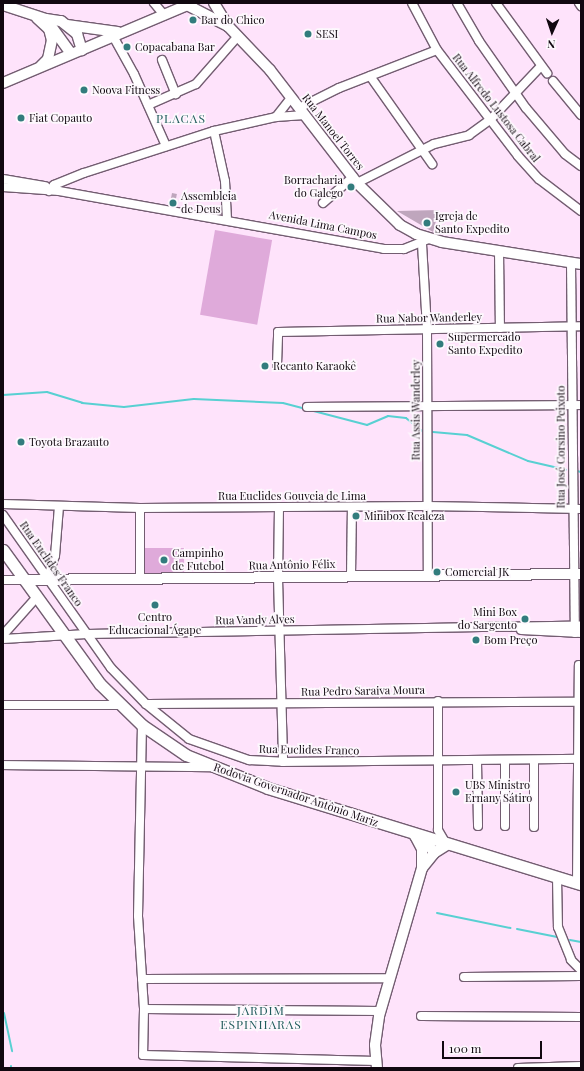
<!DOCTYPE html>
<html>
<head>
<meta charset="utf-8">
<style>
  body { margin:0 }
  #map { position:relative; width:584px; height:1071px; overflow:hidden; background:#fee3fb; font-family:"Playfair Display",serif }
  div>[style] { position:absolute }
  .green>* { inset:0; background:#dfaada; transform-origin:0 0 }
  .stream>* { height:2px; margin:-1px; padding:0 1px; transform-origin:1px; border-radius:1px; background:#58d0d2 }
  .building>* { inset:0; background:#bfa6bd; transform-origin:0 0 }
  .roads { filter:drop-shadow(1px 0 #735d71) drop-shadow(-1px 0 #735d71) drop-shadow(0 1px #735d71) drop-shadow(0 -1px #735d71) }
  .minor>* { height:8px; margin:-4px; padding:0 4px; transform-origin:4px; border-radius:4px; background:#fff }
  .major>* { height:10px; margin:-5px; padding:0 5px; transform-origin:5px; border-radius:5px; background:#fff }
  .highway>* { height:11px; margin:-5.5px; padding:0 5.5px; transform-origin:5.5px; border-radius:5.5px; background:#fff }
  .dots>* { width:11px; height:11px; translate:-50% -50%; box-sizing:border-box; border:2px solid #fdf8fd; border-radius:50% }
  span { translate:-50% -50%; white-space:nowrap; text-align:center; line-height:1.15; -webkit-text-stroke:3.5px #fdf8fd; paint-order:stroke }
  .poi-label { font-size:11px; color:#110810 }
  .left { translate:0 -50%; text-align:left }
  .right { translate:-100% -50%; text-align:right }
  .street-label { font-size:11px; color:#110810 }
  .neighbourhood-label { font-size:12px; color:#205b5c; letter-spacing:1px }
  .frame { position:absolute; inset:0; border:4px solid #110810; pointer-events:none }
  .north { position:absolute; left:532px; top:12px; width:40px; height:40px; -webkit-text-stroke:3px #fdf8fd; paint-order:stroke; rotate:183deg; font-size:11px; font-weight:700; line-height:16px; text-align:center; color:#110810 }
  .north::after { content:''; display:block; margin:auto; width:14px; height:18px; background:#110810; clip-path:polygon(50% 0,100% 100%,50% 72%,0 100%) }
  .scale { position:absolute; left:442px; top:1041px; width:100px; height:18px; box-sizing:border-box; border:2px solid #110810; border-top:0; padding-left:5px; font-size:12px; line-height:14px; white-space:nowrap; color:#110810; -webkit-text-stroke:3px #fdf8fd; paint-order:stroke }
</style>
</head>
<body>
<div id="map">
  <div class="green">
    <div style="left:215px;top:230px;width:58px;height:86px;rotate:10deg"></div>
    <div style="left:144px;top:548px;width:40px;height:25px"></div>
  </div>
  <div class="stream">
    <div style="left:3px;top:395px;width:44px;rotate:-3.9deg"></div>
    <div style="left:47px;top:392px;width:37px;rotate:17deg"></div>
    <div style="left:82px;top:403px;width:42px;rotate:5.4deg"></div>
    <div style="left:124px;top:407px;width:70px;rotate:-6.5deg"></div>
    <div style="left:194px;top:399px;width:89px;rotate:2.6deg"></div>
    <div style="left:283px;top:403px;width:87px;rotate:14.7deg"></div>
    <div style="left:367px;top:425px;width:23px;rotate:-23deg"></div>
    <div style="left:388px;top:416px;width:18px;rotate:6deg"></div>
    <div style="left:406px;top:418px;width:21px;rotate:39deg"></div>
    <div style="left:433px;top:432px;width:34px;rotate:5deg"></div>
    <div style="left:467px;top:435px;width:66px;rotate:23.1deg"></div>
    <div style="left:528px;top:461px;width:39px;rotate:13deg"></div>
    <div style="left:577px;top:471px;width:4px;rotate:14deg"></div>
    <div style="left:437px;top:913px;width:75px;rotate:11.6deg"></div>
    <div style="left:517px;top:929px;width:41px;rotate:11.3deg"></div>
    <div style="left:570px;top:940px;width:11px;rotate:10deg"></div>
    <div style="left:4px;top:1013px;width:39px;rotate:78deg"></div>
    <div style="left:11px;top:1066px;width:2px;rotate:90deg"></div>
  </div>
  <div class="building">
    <div style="left:172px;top:193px;width:5px;height:12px;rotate:11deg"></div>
    <div style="clip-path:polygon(439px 210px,433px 232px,397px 211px)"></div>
  </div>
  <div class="roads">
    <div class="minor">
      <div style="left:154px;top:3px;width:16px;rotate:50deg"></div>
      <div style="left:412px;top:3px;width:53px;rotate:62deg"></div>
      <div style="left:437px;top:50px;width:133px;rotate:52.6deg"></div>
      <div style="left:518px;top:156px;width:31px;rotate:48deg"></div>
      <div style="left:539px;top:179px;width:53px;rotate:37.3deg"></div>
      <div style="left:457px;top:3px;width:44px;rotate:59.9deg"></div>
      <div style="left:479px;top:41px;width:82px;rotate:55deg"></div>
      <div style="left:526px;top:108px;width:60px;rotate:49.7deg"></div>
      <div style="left:565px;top:154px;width:20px;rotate:37deg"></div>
      <div style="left:496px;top:3px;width:87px;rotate:53.9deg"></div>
      <div style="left:579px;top:3px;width:4px;rotate:56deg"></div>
      <div style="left:113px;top:36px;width:43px;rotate:61.1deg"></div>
      <div style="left:134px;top:74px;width:79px;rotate:66deg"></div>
      <div style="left:162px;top:60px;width:37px;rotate:68deg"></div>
      <div style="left:370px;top:76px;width:108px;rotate:54.8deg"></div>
      <div style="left:553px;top:81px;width:44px;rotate:50.5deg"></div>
      <div style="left:148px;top:105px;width:52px;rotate:-23.6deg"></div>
      <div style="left:196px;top:84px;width:64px;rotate:-48.8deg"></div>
      <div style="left:299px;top:108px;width:45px;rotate:-26.6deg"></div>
      <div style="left:339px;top:88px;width:105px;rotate:-21.2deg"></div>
      <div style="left:276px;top:117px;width:24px;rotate:-52deg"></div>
      <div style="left:214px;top:131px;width:51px;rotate:77.6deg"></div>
      <div style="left:225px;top:181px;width:39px;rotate:87deg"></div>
      <div style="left:3px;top:179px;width:43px;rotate:9.5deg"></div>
      <div style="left:357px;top:183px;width:86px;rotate:-26.9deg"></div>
      <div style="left:434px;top:144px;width:36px;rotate:-14deg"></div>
      <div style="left:469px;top:135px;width:26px;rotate:-36deg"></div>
      <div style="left:490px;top:120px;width:74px;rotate:-46.6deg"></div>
      <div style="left:3px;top:187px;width:56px;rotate:4.1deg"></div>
      <div style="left:59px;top:191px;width:330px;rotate:10.1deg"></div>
      <div style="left:384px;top:249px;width:20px"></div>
      <div style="left:404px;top:249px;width:27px;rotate:-22deg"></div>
      <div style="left:49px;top:191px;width:8px;rotate:-50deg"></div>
      <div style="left:54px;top:185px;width:32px;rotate:-22deg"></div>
      <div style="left:84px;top:173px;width:137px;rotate:-17.9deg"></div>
      <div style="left:214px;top:131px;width:64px;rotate:-12.7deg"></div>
      <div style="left:276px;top:117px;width:29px;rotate:-4deg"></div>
      <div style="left:323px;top:203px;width:40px;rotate:-41deg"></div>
      <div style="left:422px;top:244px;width:84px;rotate:86.6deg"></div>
      <div style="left:427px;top:328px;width:249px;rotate:89.8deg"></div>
      <div style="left:499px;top:251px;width:77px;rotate:89.3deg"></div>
      <div style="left:571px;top:262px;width:371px;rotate:89.4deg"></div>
      <div style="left:277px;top:365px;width:33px;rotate:-88deg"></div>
      <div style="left:278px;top:332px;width:303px;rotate:-1.1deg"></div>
      <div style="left:307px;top:407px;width:274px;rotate:-0.4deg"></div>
      <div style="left:3px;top:504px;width:137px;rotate:1.7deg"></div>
      <div style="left:140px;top:508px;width:287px;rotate:-0.4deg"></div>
      <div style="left:427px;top:506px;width:154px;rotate:1.1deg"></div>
      <div style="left:279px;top:507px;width:71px;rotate:90.8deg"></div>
      <div style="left:278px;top:578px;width:184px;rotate:88.4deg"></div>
      <div style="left:3px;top:515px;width:187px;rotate:54.8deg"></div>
      <div style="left:111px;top:668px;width:50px;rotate:45.8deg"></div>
      <div style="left:146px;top:704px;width:55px;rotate:39.1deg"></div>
      <div style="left:189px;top:739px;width:64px;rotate:19.3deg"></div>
      <div style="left:249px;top:760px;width:34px;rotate:3deg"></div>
      <div style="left:283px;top:762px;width:298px;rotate:-0.6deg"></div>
      <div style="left:351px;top:576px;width:69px;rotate:-89.2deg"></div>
      <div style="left:3px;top:580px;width:21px"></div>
      <div style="left:47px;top:580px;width:25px;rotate:-72deg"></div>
      <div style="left:55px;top:556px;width:50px;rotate:-85.4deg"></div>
      <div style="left:140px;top:580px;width:72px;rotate:-90deg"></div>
      <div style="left:521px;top:630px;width:60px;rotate:2.9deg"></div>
      <div style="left:3px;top:635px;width:50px;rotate:-48.3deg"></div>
      <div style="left:3px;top:639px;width:84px;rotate:-3.4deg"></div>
      <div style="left:87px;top:634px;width:494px;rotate:-1deg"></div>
      <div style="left:438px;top:701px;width:129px;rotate:90deg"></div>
      <div style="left:438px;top:830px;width:16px;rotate:60deg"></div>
      <div style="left:146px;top:704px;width:435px;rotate:-0.3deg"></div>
      <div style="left:3px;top:705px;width:116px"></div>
      <div style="left:142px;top:725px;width:191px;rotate:91.2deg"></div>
      <div style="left:138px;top:916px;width:93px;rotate:86.3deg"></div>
      <div style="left:144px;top:1009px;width:46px;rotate:91.2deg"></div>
      <div style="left:143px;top:1055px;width:233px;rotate:1.5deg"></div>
      <div style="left:505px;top:760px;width:66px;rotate:90deg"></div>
      <div style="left:477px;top:761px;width:65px;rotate:89.1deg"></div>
      <div style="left:3px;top:765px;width:207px;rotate:0.6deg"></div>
      <div style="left:534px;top:827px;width:67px;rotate:-90deg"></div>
      <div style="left:557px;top:877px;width:50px;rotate:88.9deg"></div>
      <div style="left:558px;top:927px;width:35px;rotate:68deg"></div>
      <div style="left:571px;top:960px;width:14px;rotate:45deg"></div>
      <div style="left:577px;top:882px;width:217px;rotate:-89.5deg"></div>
      <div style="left:464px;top:977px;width:117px;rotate:-0.5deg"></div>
      <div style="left:142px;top:979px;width:248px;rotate:-0.2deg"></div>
      <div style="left:144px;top:1009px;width:236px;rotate:0.5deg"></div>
      <div style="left:421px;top:1016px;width:160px;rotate:0.4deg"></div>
      <div style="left:518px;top:1068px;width:63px;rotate:-1.8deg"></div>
    </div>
    <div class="major">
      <div style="left:214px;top:3px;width:27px;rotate:59deg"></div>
      <div style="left:3px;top:5px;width:45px;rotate:18deg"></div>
      <div style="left:46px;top:19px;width:15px;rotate:8deg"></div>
      <div style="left:61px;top:21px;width:21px;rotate:39deg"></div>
      <div style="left:77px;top:34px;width:17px;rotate:73deg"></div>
      <div style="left:187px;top:5px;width:46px;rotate:27.1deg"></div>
      <div style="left:228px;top:26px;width:61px;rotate:46.3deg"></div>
      <div style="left:270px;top:70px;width:143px;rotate:52.4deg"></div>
      <div style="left:357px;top:183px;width:60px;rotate:44.3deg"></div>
      <div style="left:400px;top:225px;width:18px;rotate:29deg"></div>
      <div style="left:416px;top:234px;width:27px;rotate:17deg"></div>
      <div style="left:442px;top:242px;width:141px;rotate:9deg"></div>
      <div style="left:37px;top:18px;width:16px;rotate:43deg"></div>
      <div style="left:49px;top:29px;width:11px;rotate:75deg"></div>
      <div style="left:52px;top:40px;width:19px;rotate:102deg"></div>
      <div style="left:48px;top:59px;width:10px;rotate:135deg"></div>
      <div style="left:67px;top:25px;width:51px;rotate:7.8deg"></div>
      <div style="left:51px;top:26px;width:34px;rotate:54deg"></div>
      <div style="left:3px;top:83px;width:205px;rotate:-22.9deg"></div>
      <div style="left:24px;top:580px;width:557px;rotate:-0.62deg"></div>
      <div style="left:415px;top:836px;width:15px;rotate:32deg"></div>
      <div style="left:428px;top:844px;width:11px;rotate:56deg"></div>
      <div style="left:422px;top:868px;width:19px;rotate:-51deg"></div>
      <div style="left:434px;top:853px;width:15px;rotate:-32deg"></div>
      <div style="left:377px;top:1068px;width:23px;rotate:-95deg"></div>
      <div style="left:375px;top:1045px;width:29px;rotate:-82deg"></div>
      <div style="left:379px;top:1016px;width:154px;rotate:-73.8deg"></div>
      <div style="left:422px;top:868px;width:19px;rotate:-90deg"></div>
      <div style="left:422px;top:849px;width:15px;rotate:-118deg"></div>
    </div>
    <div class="highway">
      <div style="left:3px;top:550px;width:165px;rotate:54.1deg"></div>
      <div style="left:100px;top:684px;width:59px;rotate:44.3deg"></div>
      <div style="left:142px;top:725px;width:53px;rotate:34.3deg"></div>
      <div style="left:186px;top:755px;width:88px;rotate:21.9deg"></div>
      <div style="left:268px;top:788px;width:327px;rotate:17.1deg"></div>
    </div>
  </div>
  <div class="dots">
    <div style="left:193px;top:20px;background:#327c7d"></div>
    <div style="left:308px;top:34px;background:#327c7d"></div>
    <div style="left:127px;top:47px;background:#327c7d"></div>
    <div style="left:84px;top:90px;background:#327c7d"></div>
    <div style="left:21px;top:118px;background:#327c7d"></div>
    <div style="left:351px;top:187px;background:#327c7d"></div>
    <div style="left:173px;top:203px;background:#327c7d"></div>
    <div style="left:427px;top:223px;background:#327c7d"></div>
    <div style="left:440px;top:344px;background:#327c7d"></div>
    <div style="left:265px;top:366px;background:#327c7d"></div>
    <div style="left:21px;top:442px;background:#327c7d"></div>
    <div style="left:356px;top:516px;background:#327c7d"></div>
    <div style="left:164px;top:560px;background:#327c7d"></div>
    <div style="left:437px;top:572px;background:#327c7d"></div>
    <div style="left:155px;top:605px;background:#327c7d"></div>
    <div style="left:525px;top:619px;background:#327c7d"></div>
    <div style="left:476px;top:640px;background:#327c7d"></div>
    <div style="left:456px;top:792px;background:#327c7d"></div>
  </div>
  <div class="poi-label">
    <span class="left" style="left:201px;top:20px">Bar do Chico</span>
    <span class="left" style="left:316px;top:34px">SESI</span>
    <span class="left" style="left:135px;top:47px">Copacabana Bar</span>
    <span class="left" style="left:92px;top:90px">Noova Fitness</span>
    <span class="left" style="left:29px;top:118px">Fiat Copauto</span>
    <span class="right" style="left:343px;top:187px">Borracharia<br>do Galego</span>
    <span class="left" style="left:181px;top:203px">Assembleia<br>de Deus</span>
    <span class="left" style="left:435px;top:223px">Igreja de<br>Santo Expedito</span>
    <span class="left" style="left:448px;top:344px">Supermercado<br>Santo Expedito</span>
    <span class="left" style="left:273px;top:366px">Recanto Karaokê</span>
    <span class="left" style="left:29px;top:442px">Toyota Brazauto</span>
    <span class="left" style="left:364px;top:516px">Minibox Realeza</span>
    <span class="left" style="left:172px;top:560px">Campinho<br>de Futebol</span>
    <span class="left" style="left:445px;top:572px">Comercial JK</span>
    <span class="right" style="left:517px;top:619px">Mini Box<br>do Sargento</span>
    <span style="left:155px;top:624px">Centro<br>Educacional Ágape</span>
    <span class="left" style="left:484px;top:640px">Bom Preço</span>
    <span class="left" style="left:465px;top:792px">UBS Ministro<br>Ernany Sátiro</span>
  </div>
  <div class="street-label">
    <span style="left:496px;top:108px;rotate:52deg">Rua Alfredo Lustosa Cabral</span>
    <span style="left:333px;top:132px;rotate:52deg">Rua Manoel Torres</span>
    <span style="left:323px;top:225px;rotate:11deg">Avenida Lima Campos</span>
    <span style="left:429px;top:318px;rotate:-1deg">Rua Nabor Wanderley</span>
    <span style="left:416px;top:410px;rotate:-90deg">Rua Assis Wanderley</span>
    <span style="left:561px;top:447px;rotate:-90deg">Rua José Corsino Peixoto</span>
    <span style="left:292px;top:496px">Rua Euclides Gouveia de Lima</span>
    <span style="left:51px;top:564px;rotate:55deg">Rua Euclides Franco</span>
    <span style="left:292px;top:565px;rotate:-1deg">Rua Antônio Félix</span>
    <span style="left:255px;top:620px;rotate:-1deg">Rua Vandy Alves</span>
    <span style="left:363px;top:691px;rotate:-1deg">Rua Pedro Saraiva Moura</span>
    <span style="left:309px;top:750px;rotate:1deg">Rua Euclides Franco</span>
    <span style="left:296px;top:795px;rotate:19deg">Rodovia Governador Antônio Mariz</span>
  </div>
  <div class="neighbourhood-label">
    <span style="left:181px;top:119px">PLACAS</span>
    <span style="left:261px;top:1018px">JARDIM<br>ESPINHARAS</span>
  </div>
  <div class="frame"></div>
  <div class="north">N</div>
  <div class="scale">100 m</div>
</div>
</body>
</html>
